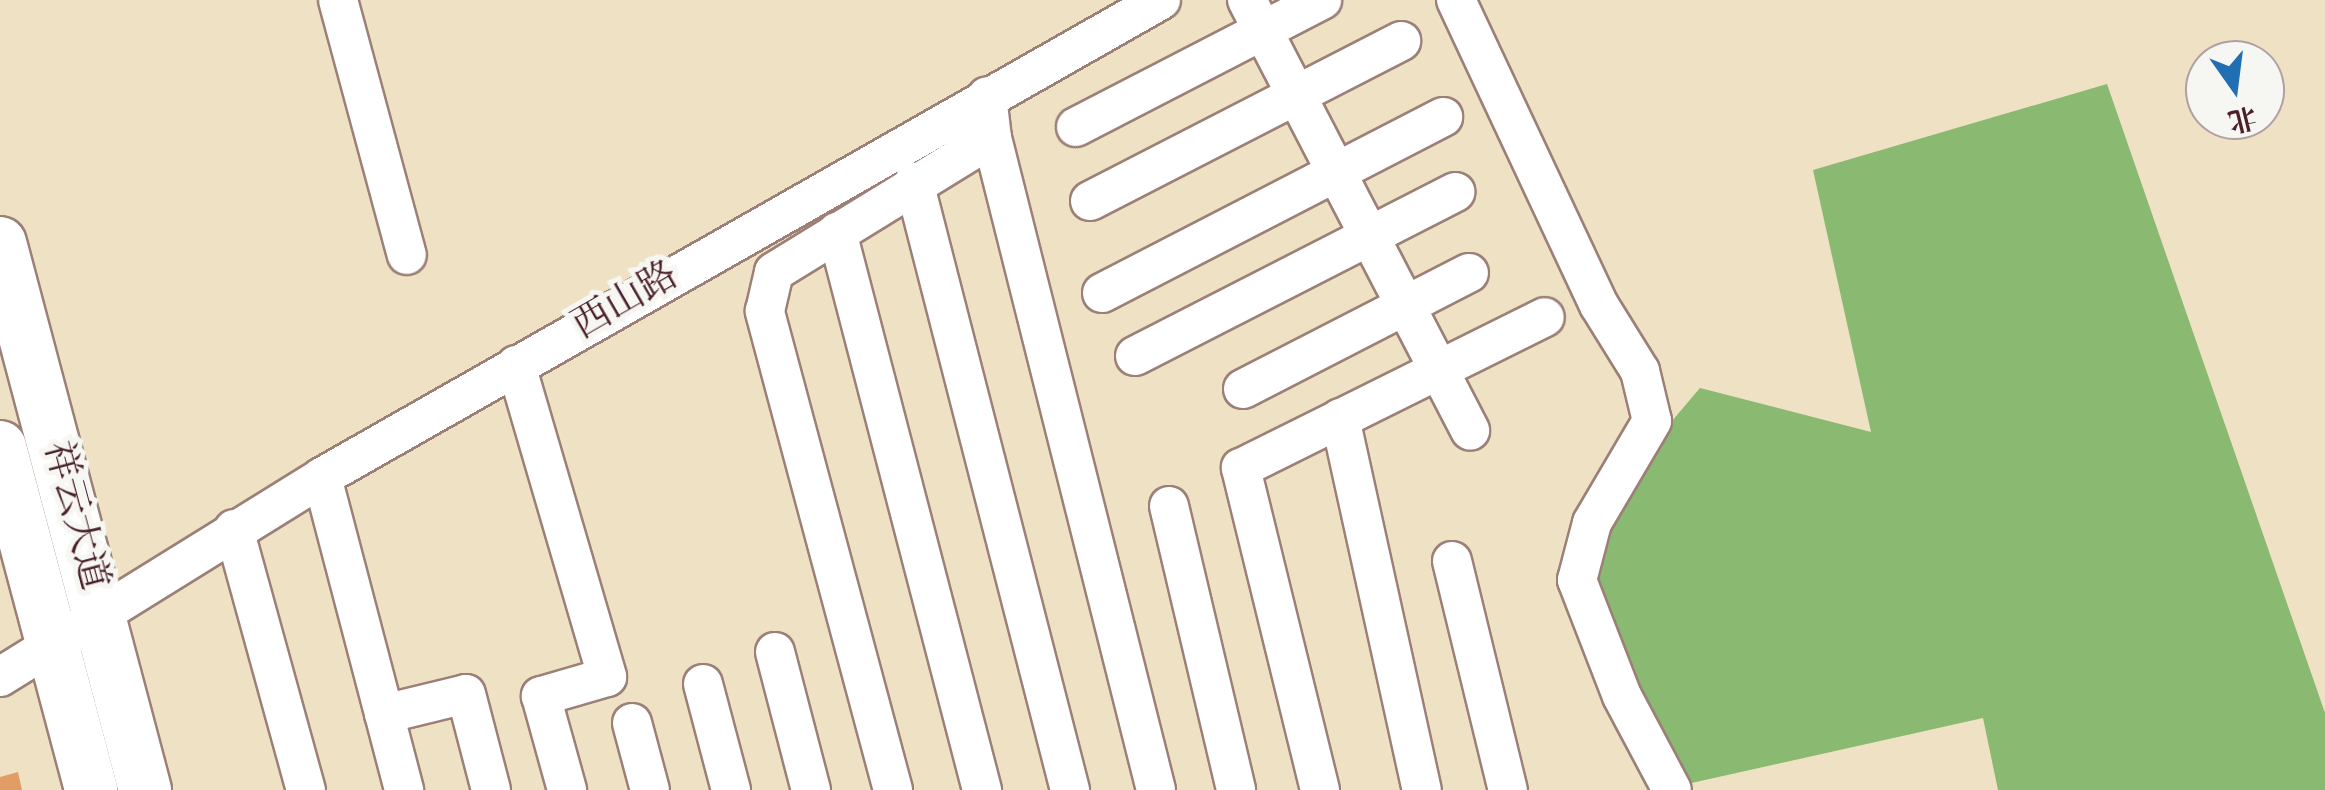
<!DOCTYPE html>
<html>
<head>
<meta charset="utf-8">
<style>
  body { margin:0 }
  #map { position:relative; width:2325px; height:790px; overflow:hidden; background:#efe1c4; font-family:"Old Standard TT","Noto Serif SC",serif }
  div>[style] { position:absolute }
  .forest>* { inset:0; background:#8ab972 }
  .building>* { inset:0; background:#e29d67 }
  .roads { filter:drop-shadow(2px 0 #9c8078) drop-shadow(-2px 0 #9c8078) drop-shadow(0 2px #9c8078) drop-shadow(0 -2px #9c8078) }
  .minor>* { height:38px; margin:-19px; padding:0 19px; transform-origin:19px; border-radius:19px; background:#fff }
  .highway>* { height:52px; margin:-26px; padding:0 26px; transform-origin:26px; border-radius:26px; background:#fff }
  span { translate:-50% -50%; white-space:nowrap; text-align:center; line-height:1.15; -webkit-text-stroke:10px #f6f6f2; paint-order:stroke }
  .street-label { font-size:38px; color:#4a1f2b }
  .north { position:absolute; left:2185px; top:40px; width:100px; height:100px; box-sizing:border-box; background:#f6f6f2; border:2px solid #b1a0a2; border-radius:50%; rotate:166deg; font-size:28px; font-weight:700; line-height:40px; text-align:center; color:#4a1f2b }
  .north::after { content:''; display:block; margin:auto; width:35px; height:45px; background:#1f6fb2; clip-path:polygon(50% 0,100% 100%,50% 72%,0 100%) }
</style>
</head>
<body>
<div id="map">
  <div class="forest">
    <div style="clip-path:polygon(2107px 84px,2325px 713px,2325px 790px,1998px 790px,1983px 718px,1687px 784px,1594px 596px,1598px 547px,1660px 435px,1700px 388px,1871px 432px,1813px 170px)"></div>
  </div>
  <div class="building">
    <div style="clip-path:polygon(18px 772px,22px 790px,0 790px,0 777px)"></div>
  </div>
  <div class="roads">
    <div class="minor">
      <div style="left:338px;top:0;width:264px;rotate:74.9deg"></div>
      <div style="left:1247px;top:0;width:485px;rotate:62.6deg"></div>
      <div style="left:1456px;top:0;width:337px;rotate:64.9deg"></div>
      <div style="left:1599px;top:305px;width:78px;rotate:58.2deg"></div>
      <div style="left:1640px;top:371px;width:51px;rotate:76.5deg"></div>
      <div style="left:1652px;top:421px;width:118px;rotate:120.5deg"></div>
      <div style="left:1592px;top:523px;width:59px;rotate:104.7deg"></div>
      <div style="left:1577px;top:580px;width:124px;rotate:68.8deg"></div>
      <div style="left:1622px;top:696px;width:106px;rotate:62deg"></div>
      <div style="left:1076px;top:127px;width:277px;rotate:-27.3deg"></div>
      <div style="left:992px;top:138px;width:672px;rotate:75.88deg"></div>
      <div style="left:914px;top:182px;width:628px;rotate:75.61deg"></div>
      <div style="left:1090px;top:201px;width:350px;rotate:-27.2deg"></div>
      <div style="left:837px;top:232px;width:577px;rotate:75.43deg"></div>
      <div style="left:1102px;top:293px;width:384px;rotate:-27.3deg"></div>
      <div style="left:1135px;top:356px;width:360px;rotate:-27.1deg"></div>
      <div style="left:516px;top:365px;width:325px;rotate:73.7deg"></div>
      <div style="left:607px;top:677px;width:69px;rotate:163.9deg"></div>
      <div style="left:541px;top:696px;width:98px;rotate:74.5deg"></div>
      <div style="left:1243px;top:389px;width:254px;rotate:-27.2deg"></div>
      <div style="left:1340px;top:418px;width:381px;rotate:77.6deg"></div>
      <div style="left:322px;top:477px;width:324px;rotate:75.3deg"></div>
      <div style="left:1169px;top:506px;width:292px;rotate:76.7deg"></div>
      <div style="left:234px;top:529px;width:271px;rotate:74.6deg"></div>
      <div style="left:1452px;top:561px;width:236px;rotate:76.3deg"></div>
      <div style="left:775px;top:652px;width:143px;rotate:75.4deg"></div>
      <div style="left:0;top:677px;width:379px;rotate:-31.8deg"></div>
      <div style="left:322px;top:477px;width:965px;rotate:-29.62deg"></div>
      <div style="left:703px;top:684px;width:110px;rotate:75.2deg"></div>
      <div style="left:384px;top:714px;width:84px;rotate:-13.7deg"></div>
      <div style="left:466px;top:694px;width:99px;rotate:75.4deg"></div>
      <div style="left:632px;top:723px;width:69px;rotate:75deg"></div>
      <div style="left:893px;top:790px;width:496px;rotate:-105deg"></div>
      <div style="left:765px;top:311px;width:40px;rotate:-77deg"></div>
      <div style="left:774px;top:272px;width:256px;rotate:-31.6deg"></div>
      <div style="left:992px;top:138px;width:42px;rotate:-96.8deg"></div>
      <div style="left:1320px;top:790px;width:332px;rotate:-103.8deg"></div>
      <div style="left:1241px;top:468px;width:339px;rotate:-26.4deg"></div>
    </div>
    <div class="highway">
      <div style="left:0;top:243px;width:566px;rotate:75.15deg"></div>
      <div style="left:0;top:447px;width:355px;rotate:75.1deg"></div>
    </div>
  </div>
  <div class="street-label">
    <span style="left:626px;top:302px;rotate:-30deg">西山路</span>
    <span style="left:74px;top:516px;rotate:75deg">祥云大道</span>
  </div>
  <div class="north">北</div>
</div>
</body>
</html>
